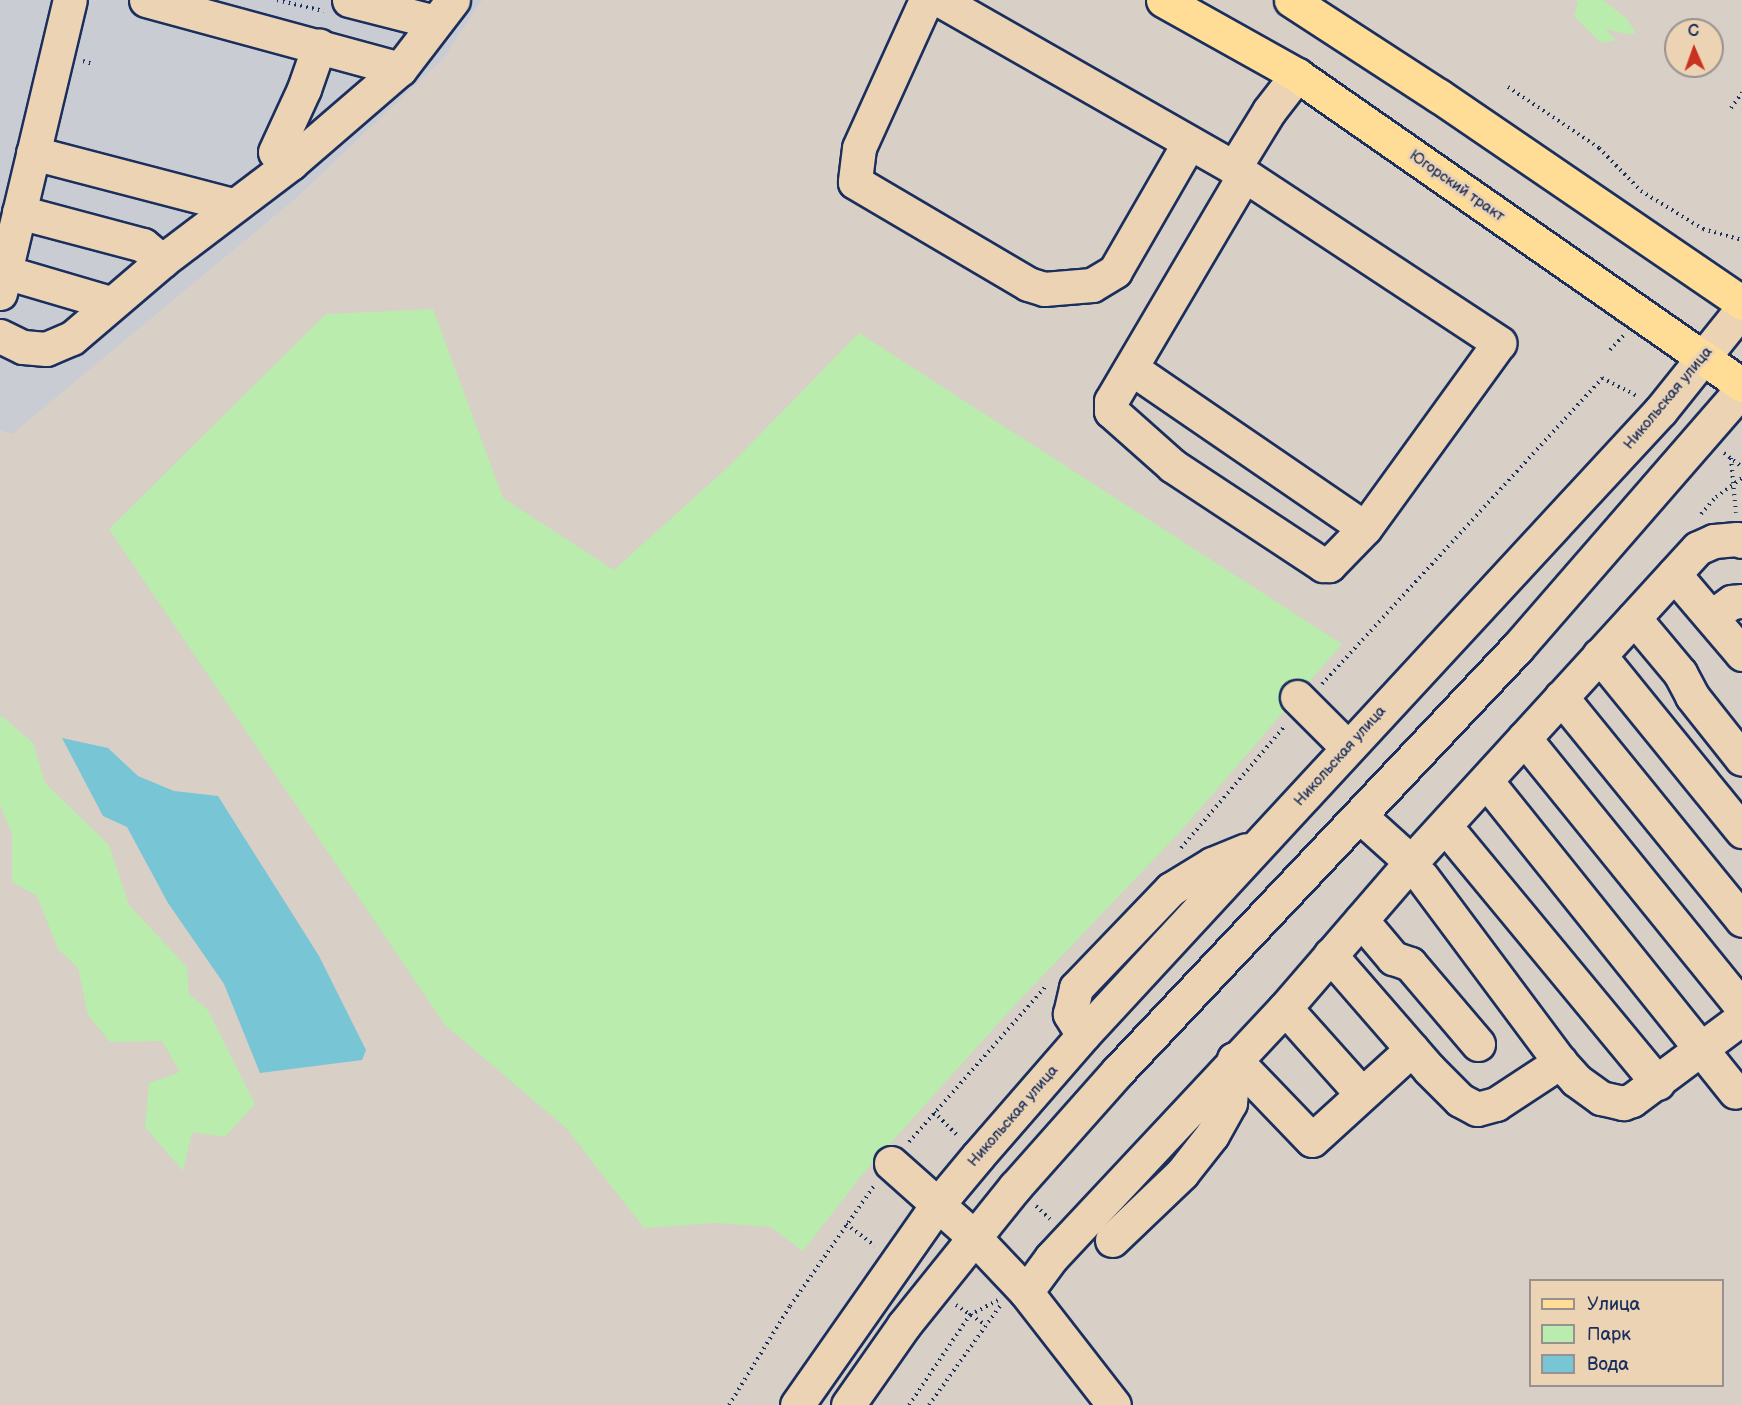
<!DOCTYPE html>
<html>
<head>
<meta charset="utf-8">
<style>
  body { margin:0 }
  #map { position:relative; width:1742px; height:1405px; overflow:hidden; background:#d8cfc6; font-family:"Balsamiq Sans",sans-serif }
  div>[style] { position:absolute }
  .built>* { inset:0; background:#caccd3 }
  .green>* { inset:0; background:#b9ecad }
  .water>* { inset:0; background:#78c5d5 }
  .path>* { height:4px; margin-top:-2px; transform-origin:0; background:repeating-linear-gradient(90deg,#1b2f5e 0 1.5px,transparent 0 6px) }
  .roads { filter:drop-shadow(2px 0 #1b2f5e) drop-shadow(-2px 0 #1b2f5e) drop-shadow(0 2px #1b2f5e) drop-shadow(0 -2px #1b2f5e) }
  .minor>* { height:33px; margin:-16.5px; padding:0 16.5px; transform-origin:16.5px; border-radius:16.5px; background:#ebd3b3 }
  .major>* { height:33px; margin:-16.5px; padding:0 16.5px; transform-origin:16.5px; border-radius:16.5px; background:#ffdd96 }
  span { translate:-50% -50%; white-space:nowrap; text-align:center; line-height:1.15; -webkit-text-stroke:6px #ebd3b3; paint-order:stroke }
  .street-label { font-size:15px; color:#1b2f5e }
  .legend { position:absolute; left:1529px; top:1279px; width:195px; height:108px; box-sizing:border-box; background:#ebd3b3; border:2px solid #989191; margin:0; padding:8px 10px; list-style:none; font-size:18px; color:#1b2f5e }
  .legend li { display:flex; align-items:center; gap:12px; height:30px }
  .legend b { width:30px; border:2px solid #989191 }
  .north { position:absolute; left:1664px; top:18px; width:60px; height:60px; box-sizing:border-box; background:#ebd3b3; border:2px solid #989191; border-radius:50%; rotate:358deg; font-size:16px; font-weight:700; line-height:24px; text-align:center; color:#1b2f5e }
  .north::after { content:''; display:block; margin:auto; width:21px; height:27px; background:#c8321e; clip-path:polygon(50% 0,100% 100%,50% 72%,0 100%) }
</style>
</head>
<body>
<div id="map">
  <div class="built">
    <div style="clip-path:polygon(0 0,482px 0,443px 59px,296px 198px,12px 434px,0 430px)"></div>
  </div>
  <div class="green">
    <div style="clip-path:polygon(1576px 0,1603px 0,1626px 18px,1636px 33px,1626px 34px,1605px 29px,1616px 40px,1601px 43px,1574px 16px,1578px 4px)"></div>
    <div style="clip-path:polygon(433px 309px,503px 498px,614px 570px,727px 468px,859px 333px,1342px 644px,1180px 832px,1012px 1008px,861px 1176px,803px 1251px,771px 1227px,716px 1223px,644px 1228px,566px 1128px,445px 1025px,109px 529px,326px 314px)"></div>
    <div style="clip-path:polygon(2px 716px,33px 743px,45px 783px,109px 845px,129px 905px,187px 967px,189px 994px,208px 1010px,255px 1104px,225px 1137px,192px 1132px,183px 1171px,145px 1127px,149px 1083px,180px 1072px,162px 1041px,110px 1042px,88px 1015px,78px 968px,58px 949px,37px 896px,12px 882px,12px 835px,0 805px,0 717px)"></div>
  </div>
  <div class="water">
    <div style="clip-path:polygon(62px 738px,108px 748px,138px 776px,174px 791px,218px 796px,319px 956px,366px 1050px,362px 1060px,260px 1073px,224px 984px,168px 903px,127px 827px,103px 816px)"></div>
  </div>
  <div class="path">
    <div style="left:277px;top:0;width:48px;rotate:13.2deg"></div>
    <div style="left:83px;top:61px;width:10px;rotate:17deg"></div>
    <div style="left:1508px;top:87px;width:110px;rotate:33.8deg"></div>
    <div style="left:1599px;top:148px;width:60px;rotate:45.7deg"></div>
    <div style="left:1641px;top:191px;width:73px;rotate:31.5deg"></div>
    <div style="left:1703px;top:229px;width:41px;rotate:15.8deg"></div>
    <div style="left:1731px;top:108px;width:19px;rotate:-54deg"></div>
    <div style="left:1610px;top:350px;width:21px;rotate:-47deg"></div>
    <div style="left:1724px;top:453px;width:23px;rotate:38deg"></div>
    <div style="left:1731px;top:458px;width:55px;rotate:84.8deg"></div>
    <div style="left:1701px;top:514px;width:23px;rotate:-49deg"></div>
    <div style="left:1716px;top:497px;width:32px;rotate:-36deg"></div>
    <div style="left:1322px;top:684px;width:415px;rotate:-47.5deg"></div>
    <div style="left:1602px;top:378px;width:39px;rotate:27deg"></div>
    <div style="left:1181px;top:848px;width:160px;rotate:-49.6deg"></div>
    <div style="left:934px;top:1112px;width:35px;rotate:45deg"></div>
    <div style="left:909px;top:1142px;width:208px;rotate:-48.7deg"></div>
    <div style="left:1036px;top:1206px;width:19px;rotate:43deg"></div>
    <div style="left:846px;top:1224px;width:36px;rotate:37deg"></div>
    <div style="left:956px;top:1305px;width:36px;rotate:34deg"></div>
    <div style="left:729px;top:1405px;width:116px;rotate:-58.4deg"></div>
    <div style="left:790px;top:1306px;width:146px;rotate:-55deg"></div>
    <div style="left:909px;top:1405px;width:109px;rotate:-55.9deg"></div>
    <div style="left:970px;top:1315px;width:32px;rotate:-28deg"></div>
    <div style="left:929px;top:1405px;width:122px;rotate:-54.4deg"></div>
  </div>
  <div class="roads">
    <div class="minor">
      <div style="left:146px;top:0;width:263px;rotate:15.2deg"></div>
      <div style="left:349px;top:0;width:89px;rotate:14.3deg"></div>
      <div style="left:926px;top:0;width:162px;rotate:114.4deg"></div>
      <div style="left:859px;top:148px;width:34px;rotate:97deg"></div>
      <div style="left:855px;top:182px;width:201px;rotate:30.5deg"></div>
      <div style="left:1028px;top:284px;width:17px;rotate:17deg"></div>
      <div style="left:1044px;top:289px;width:48px;rotate:-4.8deg"></div>
      <div style="left:1092px;top:285px;width:27px;rotate:-31deg"></div>
      <div style="left:1115px;top:271px;width:148px;rotate:-60deg"></div>
      <div style="left:940px;top:0;width:339px;rotate:29.7deg"></div>
      <div style="left:1234px;top:168px;width:318px;rotate:33.4deg"></div>
      <div style="left:1499px;top:343px;width:228px;rotate:125.9deg"></div>
      <div style="left:1365px;top:528px;width:52px;rotate:134.2deg"></div>
      <div style="left:1329px;top:565px;width:6px;rotate:180deg"></div>
      <div style="left:1323px;top:565px;width:180px;rotate:-146.6deg"></div>
      <div style="left:1173px;top:466px;width:83px;rotate:-138.4deg"></div>
      <div style="left:1111px;top:411px;width:10px;rotate:-90deg"></div>
      <div style="left:1111px;top:401px;width:262px;rotate:-59.5deg"></div>
      <div style="left:33px;top:153px;width:207px;rotate:14.6deg"></div>
      <div style="left:291px;top:163px;width:19px;rotate:-145deg"></div>
      <div style="left:275px;top:152px;width:69px;rotate:-65.3deg"></div>
      <div style="left:304px;top:89px;width:46px;rotate:-70.8deg"></div>
      <div style="left:1234px;top:168px;width:67px;rotate:-58.4deg"></div>
      <div style="left:1269px;top:111px;width:46px;rotate:-52.1deg"></div>
      <div style="left:19px;top:212px;width:128px;rotate:14.9deg"></div>
      <div style="left:143px;top:245px;width:25px;rotate:40deg"></div>
      <div style="left:5px;top:272px;width:109px;rotate:16.4deg"></div>
      <div style="left:0;top:293px;width:301px;rotate:-76.6deg"></div>
      <div style="left:0;top:336px;width:25px;rotate:26deg"></div>
      <div style="left:23px;top:347px;width:23px;rotate:5deg"></div>
      <div style="left:46px;top:349px;width:28px;rotate:-23deg"></div>
      <div style="left:72px;top:338px;width:118px;rotate:-40.5deg"></div>
      <div style="left:162px;top:261px;width:162px;rotate:-37.2deg"></div>
      <div style="left:291px;top:163px;width:144px;rotate:-40.8deg"></div>
      <div style="left:400px;top:69px;width:87px;rotate:-52.5deg"></div>
      <div style="left:1131px;top:368px;width:283px;rotate:34.4deg"></div>
      <div style="left:1674px;top:574px;width:105px;rotate:49.6deg"></div>
      <div style="left:1711px;top:617px;width:26px;rotate:-36deg"></div>
      <div style="left:1732px;top:602px;width:10px;rotate:-6deg"></div>
      <div style="left:1634px;top:618px;width:72px;rotate:50.1deg"></div>
      <div style="left:1680px;top:673px;width:26px;rotate:62deg"></div>
      <div style="left:1692px;top:696px;width:80px;rotate:51.6deg"></div>
      <div style="left:1599px;top:655px;width:227px;rotate:50.9deg"></div>
      <div style="left:1297px;top:697px;width:71px;rotate:45deg"></div>
      <div style="left:1561px;top:697px;width:287px;rotate:50.9deg"></div>
      <div style="left:1524px;top:738px;width:346px;rotate:51deg"></div>
      <div style="left:1495px;top:792px;width:384px;rotate:51.3deg"></div>
      <div style="left:1360px;top:816px;width:69px;rotate:42deg"></div>
      <div style="left:1455px;top:838px;width:318px;rotate:50.4deg"></div>
      <div style="left:1422px;top:877px;width:231px;rotate:53.3deg"></div>
      <div style="left:1560px;top:1062px;width:24px;rotate:48deg"></div>
      <div style="left:1576px;top:1080px;width:31px;rotate:36deg"></div>
      <div style="left:1601px;top:1098px;width:23px;rotate:13deg"></div>
      <div style="left:1623px;top:1103px;width:9px;rotate:-18deg"></div>
      <div style="left:1632px;top:1100px;width:137px;rotate:-36.7deg"></div>
      <div style="left:1361px;top:920px;width:50px;rotate:49.9deg"></div>
      <div style="left:1393px;top:958px;width:18px;rotate:19deg"></div>
      <div style="left:1410px;top:964px;width:105px;rotate:49.6deg"></div>
      <div style="left:1330px;top:955px;width:151px;rotate:49deg"></div>
      <div style="left:1429px;top:1069px;width:44px;rotate:45deg"></div>
      <div style="left:1460px;top:1100px;width:19px;rotate:28deg"></div>
      <div style="left:1477px;top:1109px;width:20px;rotate:-15deg"></div>
      <div style="left:1496px;top:1104px;width:77px;rotate:-33.3deg"></div>
      <div style="left:1285px;top:1008px;width:115px;rotate:48.2deg"></div>
      <div style="left:1083px;top:1035px;width:25px;rotate:-122deg"></div>
      <div style="left:1070px;top:1014px;width:27px;rotate:-77deg"></div>
      <div style="left:1076px;top:988px;width:137px;rotate:-46.2deg"></div>
      <div style="left:1171px;top:889px;width:48px;rotate:-31.4deg"></div>
      <div style="left:1212px;top:864px;width:37px;rotate:-22deg"></div>
      <div style="left:1234px;top:1059px;width:112px;rotate:46.1deg"></div>
      <div style="left:1312px;top:1140px;width:135px;rotate:-42.3deg"></div>
      <div style="left:891px;top:1163px;width:110px;rotate:41.7deg"></div>
      <div style="left:973px;top:1236px;width:77px;rotate:46.6deg"></div>
      <div style="left:1026px;top:1292px;width:143px;rotate:52.1deg"></div>
      <div style="left:1112px;top:1240px;width:97px;rotate:-43.7deg"></div>
      <div style="left:1182px;top:1173px;width:48px;rotate:-51.7deg"></div>
      <div style="left:1212px;top:1135px;width:37px;rotate:-61deg"></div>
      <div style="left:1230px;top:1103px;width:44px;rotate:-84.8deg"></div>
      <div style="left:1026px;top:1292px;width:42px;rotate:-53.7deg"></div>
      <div style="left:1051px;top:1258px;width:342px;rotate:-46.9deg"></div>
      <div style="left:1285px;top:1008px;width:193px;rotate:-49.2deg"></div>
      <div style="left:1411px;top:862px;width:425px;rotate:-47.6deg"></div>
      <div style="left:1698px;top:548px;width:17px;rotate:-24deg"></div>
      <div style="left:1714px;top:541px;width:23px;rotate:-5deg"></div>
      <div style="left:1737px;top:539px;width:5px;rotate:22deg"></div>
      <div style="left:797px;top:1405px;width:246px;rotate:-55deg"></div>
      <div style="left:938px;top:1204px;width:62px;rotate:-50.2deg"></div>
      <div style="left:978px;top:1156px;width:160px;rotate:-49deg"></div>
      <div style="left:1083px;top:1035px;width:851px;rotate:-47.24deg"></div>
      <div style="left:1661px;top:410px;width:129px;rotate:-51.3deg"></div>
      <div style="left:848px;top:1405px;width:98px;rotate:-55deg"></div>
      <div style="left:904px;top:1325px;width:177px;rotate:-51.2deg"></div>
      <div style="left:1015px;top:1187px;width:155px;rotate:-48.4deg"></div>
      <div style="left:1118px;top:1071px;width:581px;rotate:-46.67deg"></div>
      <div style="left:1517px;top:648px;width:343px;rotate:-49deg"></div>
    </div>
    <div class="major">
      <div style="left:1163px;top:0;width:154px;rotate:29.2deg"></div>
      <div style="left:1297px;top:75px;width:542px;rotate:34.86deg"></div>
      <div style="left:1291px;top:0;width:176px;rotate:33deg"></div>
      <div style="left:1439px;top:96px;width:367px;rotate:34.3deg"></div>
    </div>
  </div>
  <div class="street-label">
    <span style="left:1457px;top:186px;rotate:35deg">Югорский тракт</span>
    <span style="left:1668px;top:398px;rotate:-50deg">Никольская улица</span>
    <span style="left:1340px;top:756px;rotate:-48deg">Никольская улица</span>
    <span style="left:1013px;top:1116px;rotate:-49deg">Никольская улица</span>
  </div>
  <ul class="legend">
  <li><b style="height:8px;background:#ffdd96"></b>Улица</li>
  <li><b style="height:16px;background:#b9ecad"></b>Парк</li>
  <li><b style="height:16px;background:#78c5d5"></b>Вода</li>
  </ul>
  <div class="north">С</div>
</div>
</body>
</html>
